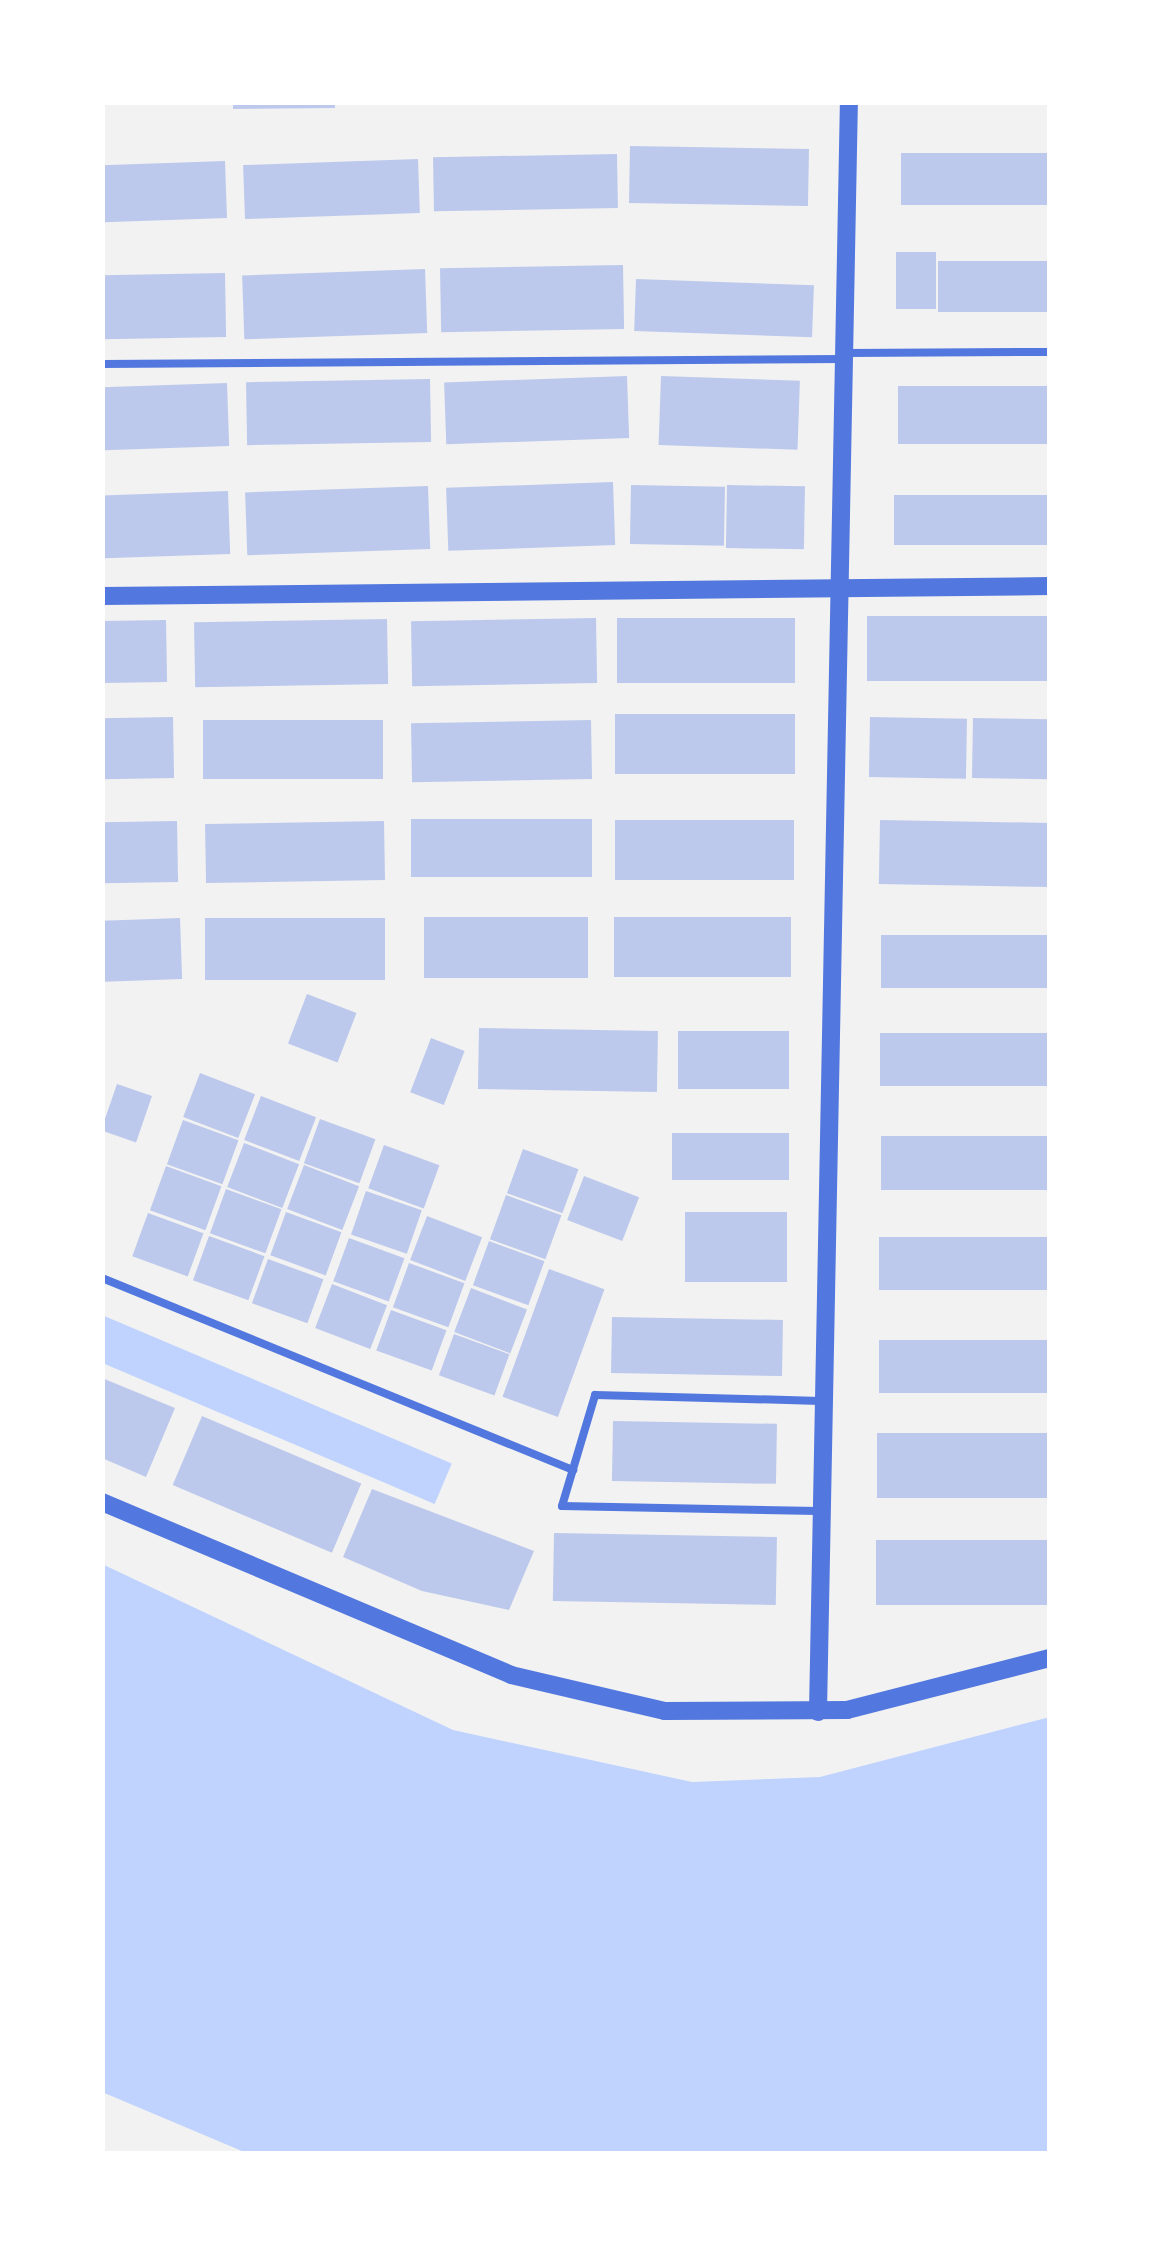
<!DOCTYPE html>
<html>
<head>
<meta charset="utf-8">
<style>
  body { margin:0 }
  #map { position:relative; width:1152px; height:2256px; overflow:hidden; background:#f2f2f2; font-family:"Asap Condensed",sans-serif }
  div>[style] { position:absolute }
  .water>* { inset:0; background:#bfd3fe; transform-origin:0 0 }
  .building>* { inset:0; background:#bdc9ec; transform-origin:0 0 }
  .service>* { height:8px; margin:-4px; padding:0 4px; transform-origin:4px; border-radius:4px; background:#5277de }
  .tertiary>* { height:18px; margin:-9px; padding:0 9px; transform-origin:9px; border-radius:9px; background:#5277de }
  span { translate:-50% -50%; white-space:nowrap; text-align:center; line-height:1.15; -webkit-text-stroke:9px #fff; paint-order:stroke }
  .frame { position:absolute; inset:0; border:105px solid #fff; pointer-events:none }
</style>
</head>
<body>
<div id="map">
  <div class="water">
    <div style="left:102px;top:1315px;width:380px;height:44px;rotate:23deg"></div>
    <div style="clip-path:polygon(102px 1564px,453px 1730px,692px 1782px,820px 1777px,1050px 1717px,1050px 2154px,249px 2154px,102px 2092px)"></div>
  </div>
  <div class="building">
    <div style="clip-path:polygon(233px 102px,335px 102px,335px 108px,233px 109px)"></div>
    <div style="left:630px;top:146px;width:179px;height:57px;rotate:1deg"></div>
    <div style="left:1050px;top:153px;width:52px;height:149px;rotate:90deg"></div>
    <div style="left:617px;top:154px;width:54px;height:184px;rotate:89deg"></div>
    <div style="left:418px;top:159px;width:54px;height:175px;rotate:88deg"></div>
    <div style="left:225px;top:161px;width:57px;height:123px;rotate:88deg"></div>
    <div style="left:896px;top:252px;width:40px;height:57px"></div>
    <div style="left:1050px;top:261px;width:51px;height:112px;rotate:90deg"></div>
    <div style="left:623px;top:265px;width:64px;height:183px;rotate:89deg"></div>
    <div style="left:425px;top:269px;width:64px;height:183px;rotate:88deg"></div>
    <div style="left:225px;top:273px;width:64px;height:123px;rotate:89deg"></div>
    <div style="left:636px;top:279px;width:178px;height:52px;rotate:2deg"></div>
    <div style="left:627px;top:376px;width:62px;height:183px;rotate:88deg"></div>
    <div style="left:661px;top:376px;width:139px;height:69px;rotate:2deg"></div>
    <div style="left:430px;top:379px;width:63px;height:184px;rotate:89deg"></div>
    <div style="left:227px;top:383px;width:63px;height:125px;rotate:88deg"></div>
    <div style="left:898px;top:386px;width:152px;height:58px"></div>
    <div style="left:613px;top:482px;width:63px;height:167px;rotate:88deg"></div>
    <div style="left:631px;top:485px;width:94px;height:59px;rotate:1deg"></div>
    <div style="left:727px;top:485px;width:78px;height:63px;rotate:1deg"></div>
    <div style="left:428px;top:486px;width:63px;height:183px;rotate:88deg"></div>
    <div style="left:228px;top:491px;width:63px;height:126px;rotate:88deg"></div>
    <div style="left:894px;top:495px;width:156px;height:50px"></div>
    <div style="left:867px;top:616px;width:183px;height:65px"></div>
    <div style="left:596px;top:618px;width:65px;height:185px;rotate:89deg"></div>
    <div style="left:617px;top:618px;width:178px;height:65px"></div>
    <div style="left:387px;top:619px;width:65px;height:193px;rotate:89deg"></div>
    <div style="left:166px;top:620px;width:62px;height:64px;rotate:89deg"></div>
    <div style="left:615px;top:714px;width:180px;height:60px"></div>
    <div style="left:173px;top:717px;width:61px;height:71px;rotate:89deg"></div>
    <div style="left:870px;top:717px;width:97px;height:60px;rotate:1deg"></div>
    <div style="left:973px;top:718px;width:77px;height:60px;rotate:1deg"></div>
    <div style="left:383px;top:720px;width:59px;height:180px;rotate:90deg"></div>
    <div style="left:591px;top:720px;width:59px;height:180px;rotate:89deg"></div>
    <div style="left:592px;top:819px;width:58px;height:181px;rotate:90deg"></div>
    <div style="left:615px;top:820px;width:179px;height:60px"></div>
    <div style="left:880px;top:820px;width:170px;height:64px;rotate:1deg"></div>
    <div style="left:177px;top:821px;width:61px;height:75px;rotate:89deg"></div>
    <div style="left:384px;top:821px;width:59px;height:179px;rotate:89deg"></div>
    <div style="left:424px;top:917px;width:164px;height:61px"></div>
    <div style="left:614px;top:917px;width:177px;height:60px"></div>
    <div style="left:180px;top:918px;width:61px;height:78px;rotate:88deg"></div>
    <div style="left:385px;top:918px;width:62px;height:180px;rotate:90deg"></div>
    <div style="left:881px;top:935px;width:169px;height:53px"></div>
    <div style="left:307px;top:994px;width:53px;height:53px;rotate:21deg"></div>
    <div style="left:479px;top:1028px;width:179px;height:61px;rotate:1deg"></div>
    <div style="left:678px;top:1031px;width:111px;height:58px"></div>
    <div style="left:880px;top:1033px;width:170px;height:53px"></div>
    <div style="left:431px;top:1038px;width:36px;height:58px;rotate:21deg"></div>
    <div style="left:200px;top:1073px;width:59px;height:47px;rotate:21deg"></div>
    <div style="left:117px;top:1084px;width:37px;height:49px;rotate:19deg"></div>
    <div style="left:261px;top:1096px;width:59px;height:47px;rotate:21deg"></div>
    <div style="left:320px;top:1119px;width:59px;height:47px;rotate:20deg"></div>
    <div style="left:183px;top:1120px;width:59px;height:47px;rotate:20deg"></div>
    <div style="left:672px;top:1133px;width:117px;height:47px"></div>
    <div style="left:881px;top:1136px;width:169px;height:54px"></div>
    <div style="left:244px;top:1143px;width:59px;height:47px;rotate:21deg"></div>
    <div style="left:384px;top:1145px;width:59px;height:46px;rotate:20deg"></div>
    <div style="left:523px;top:1149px;width:59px;height:47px;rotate:20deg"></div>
    <div style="left:304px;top:1165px;width:59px;height:47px;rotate:21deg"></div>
    <div style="left:166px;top:1166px;width:59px;height:47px;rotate:20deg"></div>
    <div style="left:584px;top:1176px;width:59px;height:47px;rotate:21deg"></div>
    <div style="left:226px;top:1189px;width:59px;height:47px;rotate:20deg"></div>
    <div style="left:366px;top:1191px;width:59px;height:46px;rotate:19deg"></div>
    <div style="left:506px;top:1195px;width:59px;height:47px;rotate:20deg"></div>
    <div style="left:286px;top:1212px;width:59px;height:46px;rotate:20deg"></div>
    <div style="left:685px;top:1212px;width:102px;height:70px"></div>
    <div style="left:148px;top:1213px;width:59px;height:46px;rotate:20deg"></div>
    <div style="left:427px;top:1216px;width:59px;height:47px;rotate:21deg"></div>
    <div style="left:209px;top:1236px;width:59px;height:47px;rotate:20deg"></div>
    <div style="left:879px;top:1237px;width:171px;height:53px"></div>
    <div style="left:349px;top:1238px;width:59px;height:46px;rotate:20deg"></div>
    <div style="left:489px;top:1241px;width:59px;height:47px;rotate:20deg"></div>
    <div style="left:268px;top:1259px;width:59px;height:47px;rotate:20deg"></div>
    <div style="left:409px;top:1263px;width:59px;height:47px;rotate:20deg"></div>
    <div style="left:549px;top:1269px;width:59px;height:136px;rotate:20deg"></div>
    <div style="left:332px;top:1284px;width:59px;height:47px;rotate:21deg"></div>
    <div style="left:471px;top:1288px;width:60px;height:47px;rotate:21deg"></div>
    <div style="left:391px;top:1310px;width:59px;height:43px;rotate:20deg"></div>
    <div style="left:612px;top:1317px;width:171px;height:56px;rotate:1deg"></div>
    <div style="left:454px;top:1334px;width:59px;height:44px;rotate:20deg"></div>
    <div style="left:879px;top:1340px;width:171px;height:53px"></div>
    <div style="clip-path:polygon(102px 1378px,175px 1408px,146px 1477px,102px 1458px)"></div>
    <div style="left:202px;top:1416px;width:173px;height:75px;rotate:23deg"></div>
    <div style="left:613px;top:1421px;width:164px;height:60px;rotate:1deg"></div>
    <div style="left:877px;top:1433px;width:173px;height:65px"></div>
    <div style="clip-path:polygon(372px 1489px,534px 1551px,509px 1610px,422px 1591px,343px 1557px)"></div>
    <div style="left:554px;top:1533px;width:223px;height:68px;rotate:1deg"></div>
    <div style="left:876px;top:1540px;width:174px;height:65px"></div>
  </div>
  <div class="service">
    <div style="left:846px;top:353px;width:204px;rotate:-0.3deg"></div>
    <div style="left:102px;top:364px;width:741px;rotate:-0.39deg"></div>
    <div style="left:102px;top:1278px;width:509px;rotate:22.18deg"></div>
    <div style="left:818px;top:1511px;width:256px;rotate:-178.9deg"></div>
    <div style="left:562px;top:1506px;width:116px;rotate:-73.4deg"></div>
    <div style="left:595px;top:1395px;width:225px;rotate:1.5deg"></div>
  </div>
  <div class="tertiary">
    <div style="left:102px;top:596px;width:948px;rotate:-0.6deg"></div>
    <div style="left:102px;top:1502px;width:444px;rotate:22.9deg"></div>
    <div style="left:511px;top:1675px;width:158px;rotate:13.2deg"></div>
    <div style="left:665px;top:1711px;width:182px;rotate:-0.3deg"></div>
    <div style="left:847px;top:1710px;width:210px;rotate:-14.4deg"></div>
    <div style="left:818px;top:1712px;width:1610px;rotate:-88.9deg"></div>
  </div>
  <div class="frame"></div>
</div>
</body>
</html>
